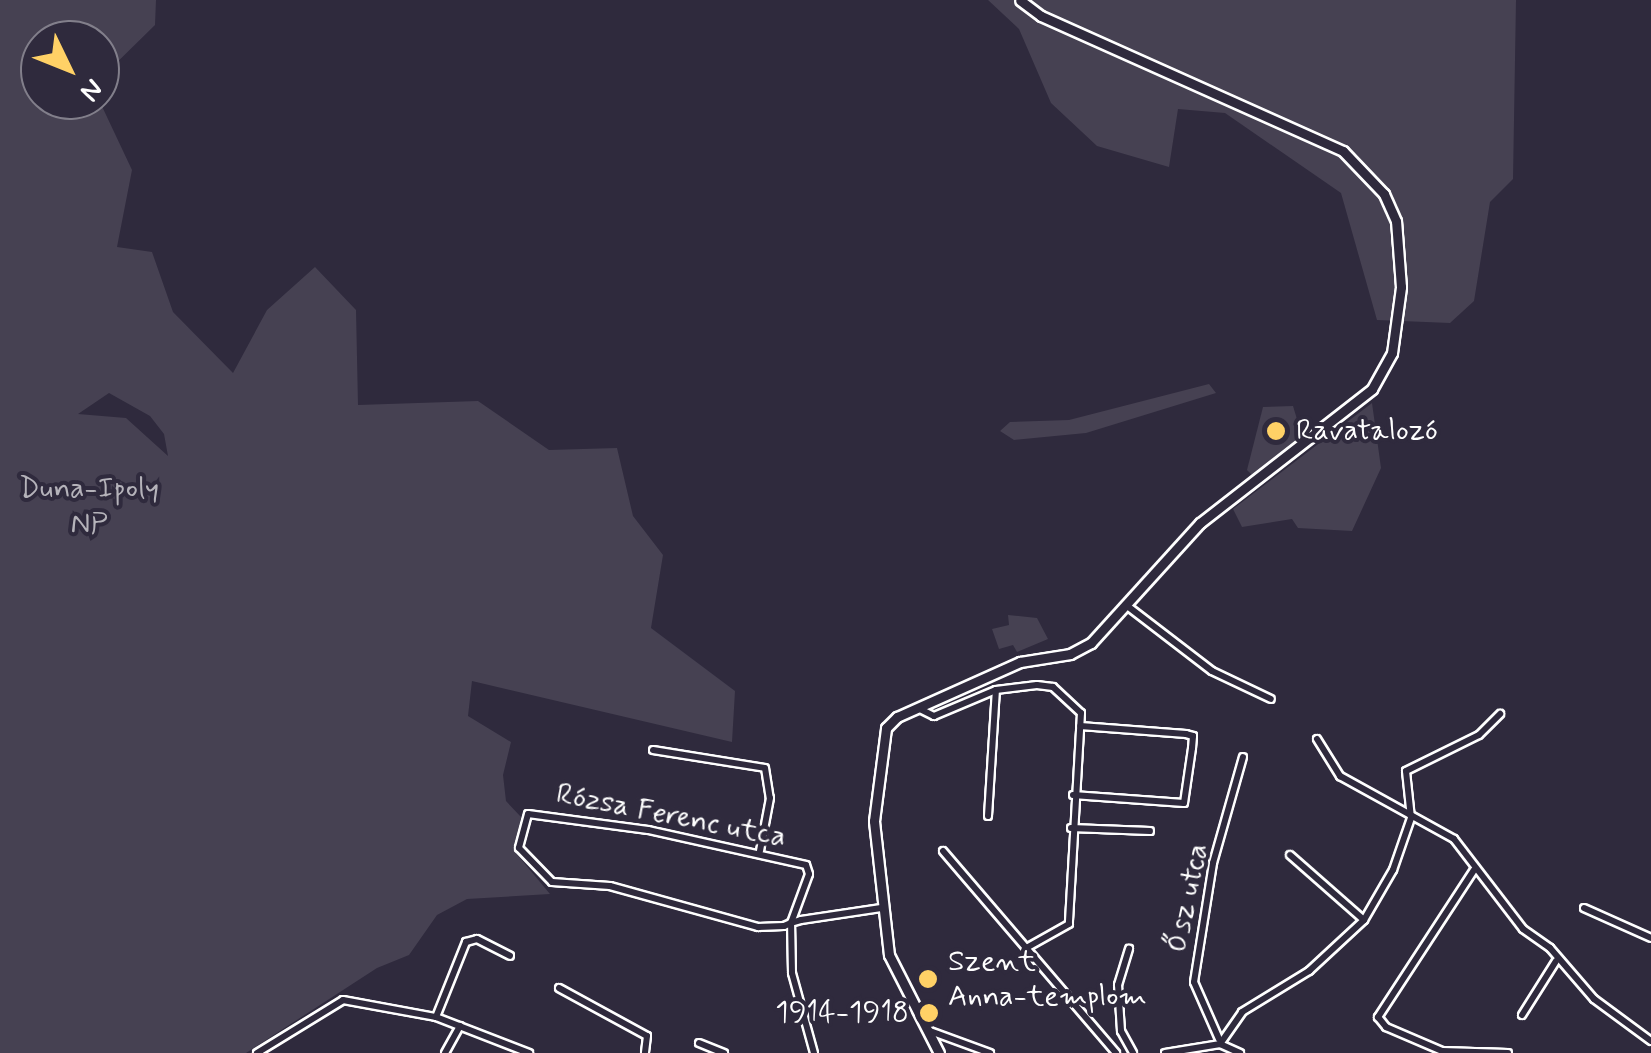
<!DOCTYPE html>
<html>
<head>
<meta charset="utf-8">
<style>
  body { margin:0 }
  #map { position:relative; width:1651px; height:1053px; overflow:hidden; background:#2f2a3d; font-family:Mynerve,sans-serif }
  div>[style] { position:absolute }
  .green>* { inset:0; background:#464152 }
  .roads { filter:drop-shadow(2px 0 #fff) drop-shadow(-2px 0 #fff) drop-shadow(0 2px #fff) drop-shadow(0 -2px #fff) }
  .street>* { height:6px; margin:-3px; padding:0 3px; transform-origin:3px; border-radius:3px; background:#2f2a3d }
  .secondary>* { height:9px; margin:-4.5px; padding:0 4.5px; transform-origin:4.5px; border-radius:4.5px; background:#2f2a3d }
  .dots>* { width:28px; height:28px; translate:-50% -50%; box-sizing:border-box; border:5px solid #2f2a3d; border-radius:50% }
  span { translate:-50% -50%; white-space:nowrap; text-align:center; line-height:1.15; -webkit-text-stroke:8px #2f2a3d; paint-order:stroke }
  .poi-label { font-size:30px; color:#fff }
  .left { translate:0 -50%; text-align:left }
  .right { translate:-100% -50%; text-align:right }
  .park-label { font-size:30px; color:#b5b3ba }
  .street-label { font-size:30px; color:#fff }
  .north { position:absolute; left:20px; top:20px; width:100px; height:100px; box-sizing:border-box; background:#2f2a3d; border:2px solid #827f8b; border-radius:50%; rotate:133deg; font-size:28px; font-weight:700; line-height:40px; text-align:center; color:#fff }
  .north::after { content:''; display:block; margin:auto; width:35px; height:45px; background:#ffd166; clip-path:polygon(50% 0,100% 100%,50% 72%,0 100%) }
</style>
</head>
<body>
<div id="map">
  <div class="green">
    <div style="clip-path:polygon(evenodd,0 0,156px 0,155px 25px,100px 79px,100px 40px,40px 40px,40px 100px,99px 100px,132px 170px,117px 247px,152px 252px,173px 312px,233px 373px,267px 310px,315px 267px,356px 310px,358px 405px,478px 401px,549px 450px,617px 448px,633px 516px,663px 555px,651px 628px,735px 691px,732px 742px,472px 681px,468px 716px,511px 742px,503px 775px,506px 801px,521px 817px,515px 852px,550px 894px,467px 899px,437px 915px,409px 955px,377px 968px,246px 1053px,0 1053px,0 0,109px 393px,150px 416px,164px 434px,168px 456px,126px 418px,78px 414px,109px 393px)"></div>
    <div style="clip-path:polygon(988px 0,1516px 0,1513px 179px,1490px 202px,1474px 301px,1450px 323px,1377px 320px,1341px 193px,1225px 113px,1178px 109px,1169px 167px,1097px 146px,1051px 103px,1019px 29px)"></div>
    <div style="clip-path:polygon(1209px 384px,1216px 393px,1086px 433px,1014px 440px,1000px 431px,1010px 422px,1069px 420px)"></div>
    <div style="clip-path:polygon(1372px 403px,1381px 468px,1352px 531px,1298px 528px,1292px 519px,1242px 527px,1233px 509px)"></div>
    <div style="clip-path:polygon(1293px 406px,1303px 439px,1253px 476px,1247px 470px,1263px 407px)"></div>
    <div style="clip-path:polygon(1008px 615px,1037px 618px,1048px 639px,1017px 652px,1013px 645px,999px 649px,992px 629px,1009px 625px)"></div>
  </div>
  <div class="roads">
    <div class="street">
      <div style="left:1126px;top:605px;width:108px;rotate:37.5deg"></div>
      <div style="left:1212px;top:671px;width:65px;rotate:25.4deg"></div>
      <div style="left:918px;top:708px;width:18px;rotate:27deg"></div>
      <div style="left:934px;top:716px;width:67px;rotate:-22.8deg"></div>
      <div style="left:996px;top:690px;width:41px;rotate:-7deg"></div>
      <div style="left:1037px;top:685px;width:16px;rotate:7deg"></div>
      <div style="left:1053px;top:687px;width:38px;rotate:43deg"></div>
      <div style="left:1081px;top:713px;width:211px;rotate:93.3deg"></div>
      <div style="left:1069px;top:924px;width:47px;rotate:150.7deg"></div>
      <div style="left:1317px;top:739px;width:44px;rotate:58.1deg"></div>
      <div style="left:1340px;top:776px;width:130px;rotate:28.9deg"></div>
      <div style="left:1454px;top:839px;width:113px;rotate:52.5deg"></div>
      <div style="left:1523px;top:929px;width:33px;rotate:35deg"></div>
      <div style="left:1550px;top:948px;width:67px;rotate:49.2deg"></div>
      <div style="left:1594px;top:999px;width:71px;rotate:36.4deg"></div>
      <div style="left:653px;top:750px;width:113px;rotate:9.1deg"></div>
      <div style="left:765px;top:768px;width:30px;rotate:81deg"></div>
      <div style="left:770px;top:798px;width:54px;rotate:100.7deg"></div>
      <div style="left:1073px;top:795px;width:111px;rotate:4.1deg"></div>
      <div style="left:1184px;top:803px;width:56px;rotate:-81.7deg"></div>
      <div style="left:1192px;top:748px;width:12px;rotate:-85deg"></div>
      <div style="left:1193px;top:736px;width:7px;rotate:-164deg"></div>
      <div style="left:1186px;top:734px;width:106px;rotate:-175.7deg"></div>
      <div style="left:988px;top:816px;width:126px;rotate:-86.4deg"></div>
      <div style="left:1071px;top:828px;width:79px;rotate:2.2deg"></div>
      <div style="left:943px;top:851px;width:266px;rotate:49.4deg"></div>
      <div style="left:1290px;top:855px;width:98px;rotate:41.3deg"></div>
      <div style="left:1474px;top:870px;width:176px;rotate:123.1deg"></div>
      <div style="left:1378px;top:1017px;width:13px;rotate:51deg"></div>
      <div style="left:1386px;top:1027px;width:61px;rotate:23.2deg"></div>
      <div style="left:1442px;top:1051px;width:66px;rotate:1.7deg"></div>
      <div style="left:1584px;top:908px;width:73px;rotate:24.1deg"></div>
      <div style="left:559px;top:988px;width:100px;rotate:28.6deg"></div>
      <div style="left:647px;top:1036px;width:17px;rotate:97deg"></div>
      <div style="left:1522px;top:1015px;width:64px;rotate:-57.8deg"></div>
      <div style="left:436px;top:1017px;width:81px;rotate:-68.2deg"></div>
      <div style="left:466px;top:942px;width:11px;rotate:-15deg"></div>
      <div style="left:477px;top:939px;width:37px;rotate:27deg"></div>
      <div style="left:930px;top:1031px;width:64px;rotate:20.1deg"></div>
      <div style="left:1121px;top:1031px;width:46px;rotate:-93.7deg"></div>
      <div style="left:1118px;top:985px;width:38px;rotate:-73deg"></div>
      <div style="left:1121px;top:1031px;width:25px;rotate:61deg"></div>
      <div style="left:1219px;top:1039px;width:62px;rotate:-113.7deg"></div>
      <div style="left:1194px;top:982px;width:121px;rotate:-80.9deg"></div>
      <div style="left:1213px;top:863px;width:110px;rotate:-74.2deg"></div>
      <div style="left:699px;top:1043px;width:27px;rotate:22deg"></div>
      <div style="left:1220px;top:1044px;width:39px;rotate:-55deg"></div>
      <div style="left:1242px;top:1012px;width:79px;rotate:-31.5deg"></div>
      <div style="left:1309px;top:971px;width:75px;rotate:-42.8deg"></div>
      <div style="left:1364px;top:920px;width:58px;rotate:-59.9deg"></div>
      <div style="left:1393px;top:870px;width:55px;rotate:-70.9deg"></div>
      <div style="left:1411px;top:818px;width:47px;rotate:-96.1deg"></div>
      <div style="left:1406px;top:771px;width:81px;rotate:-26.3deg"></div>
      <div style="left:1479px;top:735px;width:30px;rotate:-45deg"></div>
      <div style="left:257px;top:1053px;width:101px;rotate:-31.6deg"></div>
      <div style="left:343px;top:1000px;width:95px;rotate:10.4deg"></div>
      <div style="left:436px;top:1017px;width:100px;rotate:21.2deg"></div>
      <div style="left:445px;top:1053px;width:31px;rotate:-61deg"></div>
      <div style="left:814px;top:1053px;width:83px;rotate:-105.4deg"></div>
      <div style="left:792px;top:973px;width:50px;rotate:-91.1deg"></div>
      <div style="left:791px;top:923px;width:52px;rotate:-69.8deg"></div>
      <div style="left:809px;top:874px;width:9px;rotate:-108deg"></div>
      <div style="left:806px;top:865px;width:162px;rotate:-167.5deg"></div>
      <div style="left:648px;top:830px;width:121px;rotate:-172.4deg"></div>
      <div style="left:528px;top:814px;width:35px;rotate:105deg"></div>
      <div style="left:519px;top:848px;width:47px;rotate:45.9deg"></div>
      <div style="left:552px;top:882px;width:58px;rotate:3.9deg"></div>
      <div style="left:610px;top:886px;width:154px;rotate:15.5deg"></div>
      <div style="left:758px;top:927px;width:26px;rotate:-2deg"></div>
      <div style="left:784px;top:926px;width:8px;rotate:-23deg"></div>
      <div style="left:791px;top:923px;width:10px;rotate:-17deg"></div>
      <div style="left:801px;top:920px;width:81px;rotate:-8.5deg"></div>
      <div style="left:1165px;top:1053px;width:56px;rotate:-9.3deg"></div>
      <div style="left:1220px;top:1044px;width:22px;rotate:24deg"></div>
    </div>
    <div class="secondary">
      <div style="left:939px;top:1053px;width:110px;rotate:-117deg"></div>
      <div style="left:889px;top:955px;width:135px;rotate:-96.4deg"></div>
      <div style="left:874px;top:821px;width:94px;rotate:-82.6deg"></div>
      <div style="left:886px;top:728px;width:16px;rotate:-45deg"></div>
      <div style="left:897px;top:717px;width:135px;rotate:-24.1deg"></div>
      <div style="left:1020px;top:662px;width:51px;rotate:-9.1deg"></div>
      <div style="left:1070px;top:654px;width:24px;rotate:-28deg"></div>
      <div style="left:1091px;top:643px;width:162px;rotate:-47.8deg"></div>
      <div style="left:1200px;top:523px;width:218px;rotate:-37.9deg"></div>
      <div style="left:1372px;top:389px;width:41px;rotate:-60.9deg"></div>
      <div style="left:1392px;top:353px;width:67px;rotate:-82.2deg"></div>
      <div style="left:1401px;top:287px;width:66px;rotate:-94.3deg"></div>
      <div style="left:1396px;top:221px;width:30px;rotate:-114deg"></div>
      <div style="left:1384px;top:194px;width:59px;rotate:-133.6deg"></div>
      <div style="left:1343px;top:151px;width:331px;rotate:-155.9deg"></div>
      <div style="left:1041px;top:16px;width:26px;rotate:-143deg"></div>
    </div>
  </div>
  <div class="dots">
    <div style="left:1276px;top:431px;background:#ffd166"></div>
    <div style="left:928px;top:979px;background:#ffd166"></div>
    <div style="left:929px;top:1013px;background:#ffd166"></div>
  </div>
  <div class="poi-label">
    <span class="left" style="left:1296px;top:431px">Ravatalozó</span>
    <span class="left" style="left:948px;top:979px">Szent<br>Anna-templom</span>
    <span class="right" style="left:909px;top:1013px">1914-1918</span>
  </div>
  <div class="park-label">
    <span style="left:89px;top:506px">Duna-Ipoly<br>NP</span>
  </div>
  <div class="street-label">
    <span style="left:671px;top:816px;rotate:11deg">Rózsa Ferenc utca</span>
    <span style="left:1188px;top:898px;rotate:-78deg">Ősz utca</span>
  </div>
  <div class="north">N</div>
</div>
</body>
</html>
